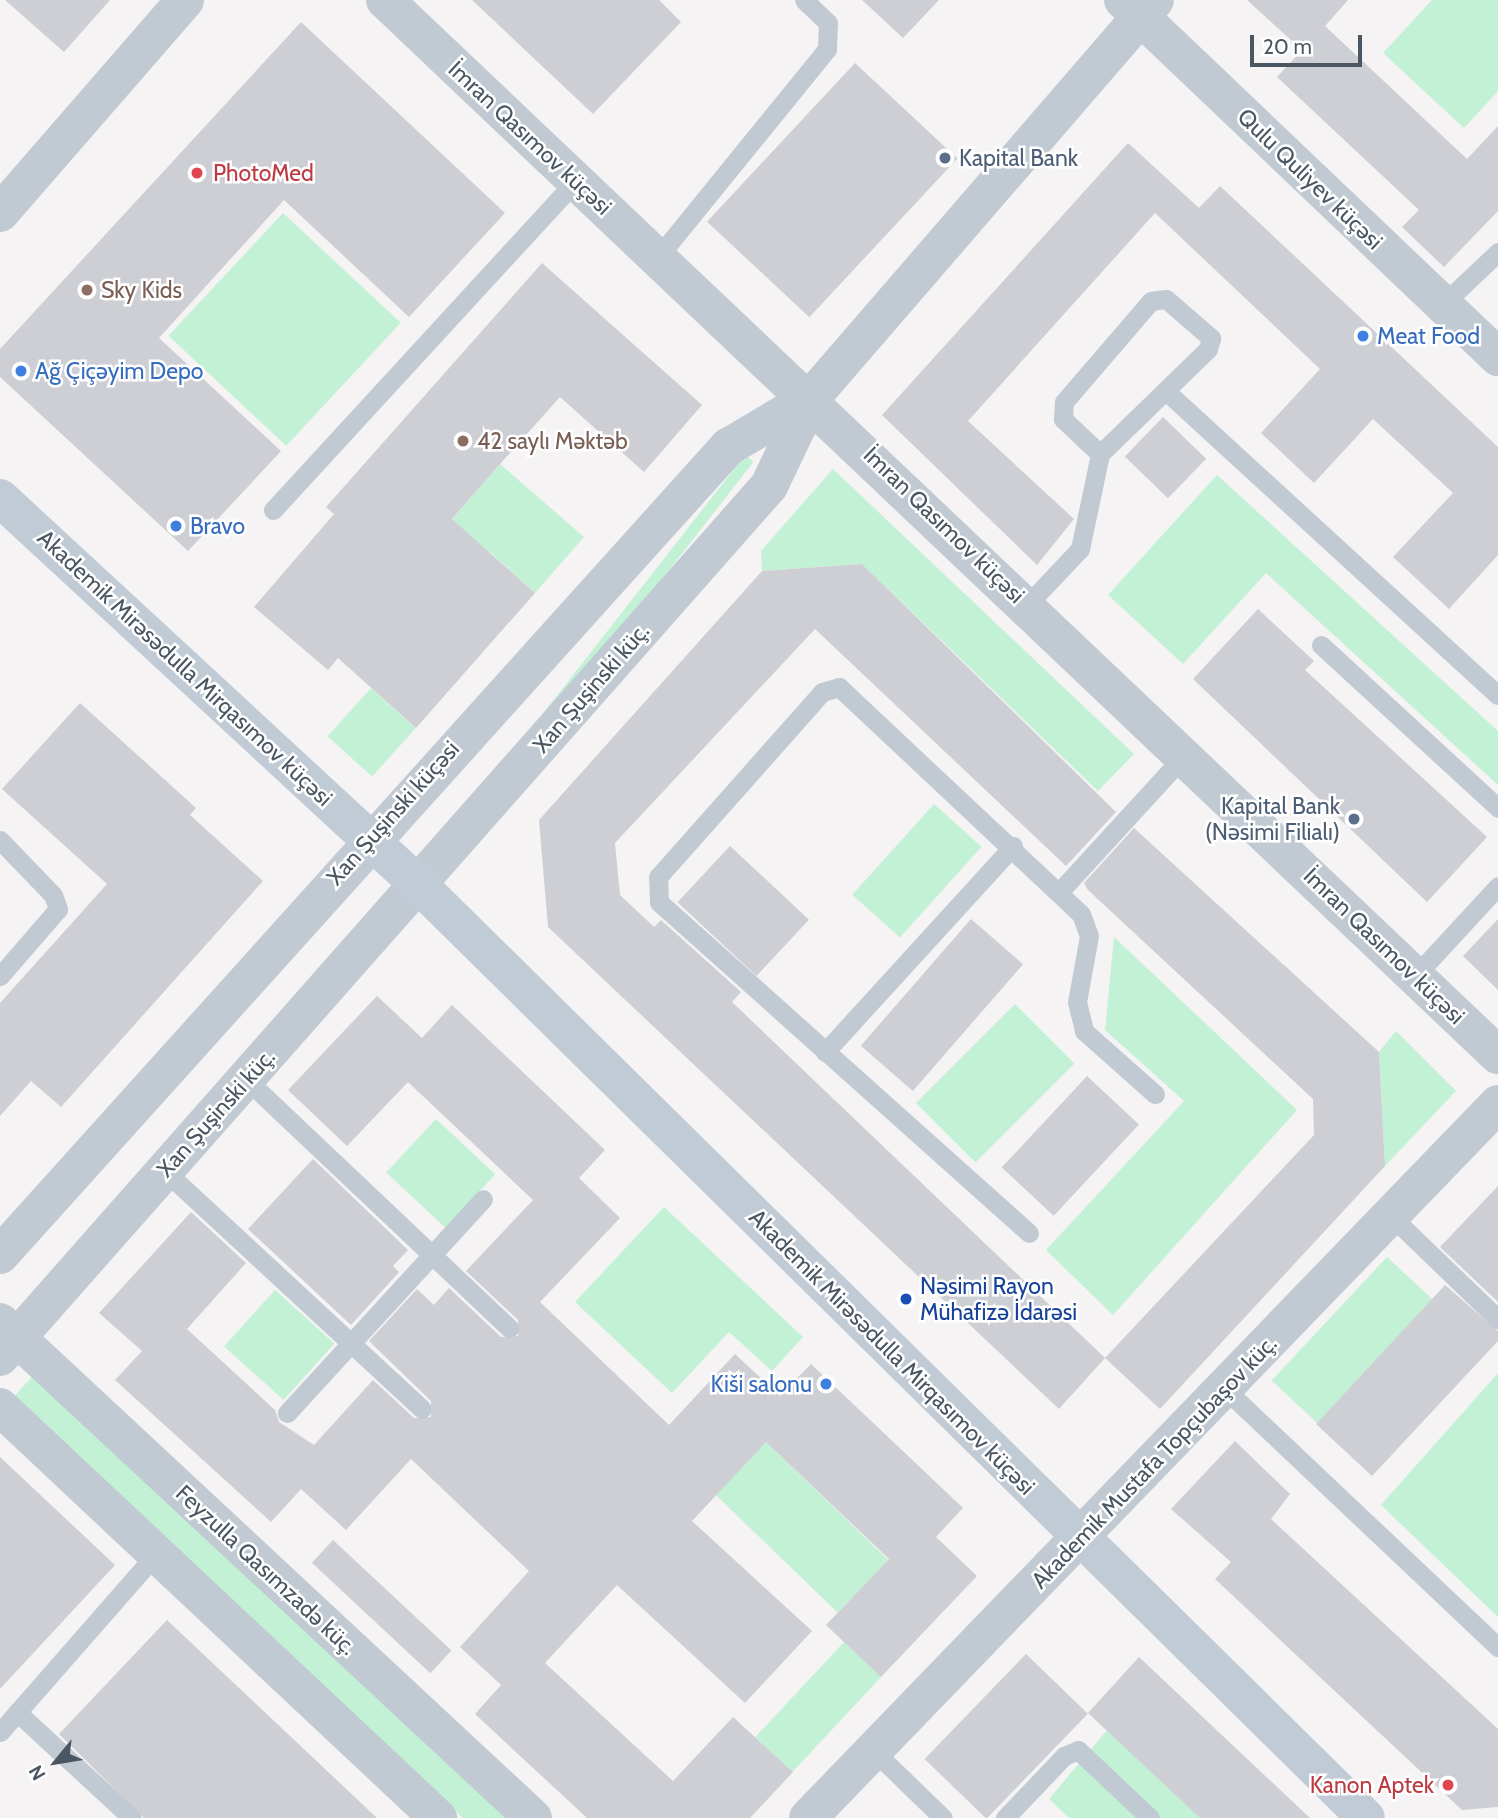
<!DOCTYPE html>
<html>
<head>
<meta charset="utf-8">
<style>
  body { margin:0 }
  #map { position:relative; width:1498px; height:1818px; overflow:hidden; background:#f5f3f3; font-family:Cabin,sans-serif }
  div>[style] { position:absolute }
  .green>* { inset:0; background:#c3f1d5; transform-origin:0 0 }
  .building>* { inset:0; background:#cdcfd5; transform-origin:0 0 }
  .lane>* { height:19px; margin:-9.5px; padding:0 9.5px; transform-origin:9.5px; border-radius:9.5px; background:#c1cad2 }
  .street>* { height:38px; margin:-19px; padding:0 19px; transform-origin:19px; border-radius:19px; background:#c1cad2 }
  .secondary>* { height:38px; margin:-19px; padding:0 19px; transform-origin:19px; border-radius:19px; background:#c1cbd6 }
  .dots>* { width:19px; height:19px; translate:-50% -50%; box-sizing:border-box; border:4px solid #fff; border-radius:50% }
  span { translate:-50% -50%; white-space:nowrap; text-align:center; line-height:1.15; -webkit-text-stroke:5px #fff; paint-order:stroke }
  .street-label { font-size:23px; color:#4a5661 }
  .service-label { font-size:23px; color:#4e5e75 }
  .left { translate:0 -50%; text-align:left }
  .right { translate:-100% -50%; text-align:right }
  .health-label { font-size:23px; color:#be3a42 }
  .education-label { font-size:23px; color:#785e54 }
  .shop-label { font-size:23px; color:#366cbe }
  .transit-label { font-size:23px; color:#164399 }
  .north { position:absolute; left:21px; top:1727px; width:70px; height:70px; -webkit-text-stroke:5px #fff; paint-order:stroke; rotate:240deg; font-size:19px; font-weight:700; line-height:28px; text-align:center; color:#4a5661 }
  .north::after { content:''; display:block; margin:auto; width:24px; height:32px; background:#4a5661; clip-path:polygon(50% 0,100% 100%,50% 72%,0 100%) }
  .scale { position:absolute; left:1250px; top:35px; width:112px; height:32px; box-sizing:border-box; border:4px solid #4a5661; border-top:0; padding-left:9px; font-size:21px; line-height:24px; white-space:nowrap; color:#4a5661; -webkit-text-stroke:5px #fff; paint-order:stroke }
</style>
</head>
<body>
<div id="map">
  <div class="green">
    <div style="clip-path:polygon(1432px 0,1498px 0,1498px 91px,1464px 128px,1383px 53px)"></div>
    <div style="left:283px;top:213px;width:161px;height:168px;rotate:43deg"></div>
    <div style="left:745px;top:455px;width:11px;height:482px;rotate:38deg"></div>
    <div style="clip-path:polygon(500px 464px,584px 537px,535px 593px,490px 552px,441px 532px)"></div>
    <div style="clip-path:polygon(833px 469px,1134px 754px,1098px 791px,862px 564px,762px 571px,761px 551px)"></div>
    <div style="clip-path:polygon(1217px 475px,1498px 731px,1498px 785px,1266px 573px,1183px 664px,1108px 595px)"></div>
    <div style="left:371px;top:688px;width:60px;height:65px;rotate:42deg"></div>
    <div style="left:934px;top:804px;width:64px;height:122px;rotate:42deg"></div>
    <div style="clip-path:polygon(1114px 937px,1297px 1110px,1113px 1315px,1046px 1250px,1184px 1101px,1105px 1030px)"></div>
    <div style="left:1015px;top:1004px;width:84px;height:140px;rotate:45deg"></div>
    <div style="clip-path:polygon(1396px 1031px,1456px 1091px,1385px 1166px,1379px 1052px)"></div>
    <div style="left:436px;top:1119px;width:81px;height:73px;rotate:43deg"></div>
    <div style="clip-path:polygon(664px 1207px,803px 1337px,772px 1371px,729px 1332px,672px 1393px,575px 1302px)"></div>
    <div style="left:1387px;top:1257px;width:62px;height:169px;rotate:43deg"></div>
    <div style="left:275px;top:1290px;width:80px;height:76px;rotate:42deg"></div>
    <div style="clip-path:polygon(1498px 1373px,1498px 1617px,1381px 1505px)"></div>
    <div style="left:33px;top:1376px;width:649px;height:30px;rotate:43deg"></div>
    <div style="left:766px;top:1442px;width:170px;height:73px;rotate:44deg"></div>
    <div style="left:844px;top:1642px;width:51px;height:130px;rotate:43deg"></div>
    <div style="clip-path:polygon(1107px 1730px,1200px 1818px,1069px 1818px,1049px 1799px)"></div>
  </div>
  <div class="building">
    <div style="clip-path:polygon(5px 0,110px 0,64px 52px)"></div>
    <div style="clip-path:polygon(472px 0,659px 0,681px 22px,593px 114px)"></div>
    <div style="clip-path:polygon(862px 0,939px 0,903px 38px)"></div>
    <div style="clip-path:polygon(1247px 0,1348px 0,1325px 26px,1467px 159px,1498px 126px,1498px 211px,1444px 267px,1402px 227px,1419px 210px,1277px 77px,1302px 50px)"></div>
    <div style="clip-path:polygon(301px 22px,505px 213px,409px 317px,284px 200px,159px 338px,281px 451px,188px 551px,0 377px,0 349px)"></div>
    <div style="left:855px;top:63px;width:140px;height:217px;rotate:43deg"></div>
    <div style="clip-path:polygon(1128px 143px,1199px 208px,1220px 186px,1498px 447px,1498px 555px,1449px 609px,1393px 557px,1453px 493px,1373px 419px,1314px 483px,1261px 433px,1320px 369px,1155px 213px,968px 421px,1074px 519px,1037px 565px,882px 415px)"></div>
    <div style="clip-path:polygon(542px 263px,702px 405px,644px 472px,560px 397px,500px 464px,452px 519px,535px 593px,416px 728px,338px 658px,328px 670px,254px 607px,334px 514px,326px 507px)"></div>
    <div style="left:1163px;top:417px;width:60px;height:55px;rotate:44deg"></div>
    <div style="clip-path:polygon(862px 564px,1116px 812px,1066px 866px,815px 629px,615px 843px,620px 895px,654px 927px,661px 920px,741px 992px,732px 1002px,1105px 1358px,1059px 1409px,548px 927px,539px 820px,762px 571px)"></div>
    <div style="clip-path:polygon(1258px 609px,1314px 661px,1305px 670px,1487px 837px,1427px 902px,1193px 679px)"></div>
    <div style="clip-path:polygon(80px 703px,196px 808px,190px 815px,263px 881px,61px 1107px,31px 1081px,0 1116px,0 1003px,107px 884px,2px 789px)"></div>
    <div style="clip-path:polygon(1134px 828px,1379px 1052px,1385px 1166px,1160px 1409px,1105px 1358px,1314px 1135px,1313px 1099px,1088px 890px,1084px 883px)"></div>
    <div style="left:730px;top:846px;width:108px;height:77px;rotate:43deg"></div>
    <div style="left:971px;top:919px;width:69px;height:168px;rotate:41deg"></div>
    <div style="clip-path:polygon(1498px 919px,1498px 990px,1463px 956px)"></div>
    <div style="clip-path:polygon(377px 996px,422px 1038px,452px 1005px,605px 1150px,579px 1178px,620px 1218px,540px 1302px,669px 1425px,735px 1354px,780px 1396px,811px 1364px,963px 1508px,936px 1537px,977px 1576px,881px 1677px,826px 1625px,889px 1559px,766px 1442px,692px 1521px,812px 1631px,745px 1703px,617px 1585px,545px 1663px,673px 1781px,733px 1717px,793px 1772px,750px 1818px,587px 1818px,475px 1714px,501px 1685px,460px 1647px,529px 1571px,411px 1459px,346px 1530px,301px 1489px,271px 1522px,115px 1380px,142px 1351px,99px 1313px,191px 1212px,246px 1263px,187px 1329px,275px 1410px,279px 1422px,314px 1445px,373px 1380px,414px 1418px,431px 1417px,431px 1401px,369px 1341px,417px 1289px,434px 1305px,449px 1288px,501px 1337px,518px 1336px,518px 1320px,466px 1271px,533px 1200px,408px 1082px,347px 1146px,288px 1090px)"></div>
    <div style="left:1087px;top:1076px;width:71px;height:125px;rotate:43deg"></div>
    <div style="clip-path:polygon(313px 1159px,408px 1250px,393px 1266px,399px 1272px,351px 1325px,248px 1229px)"></div>
    <div style="clip-path:polygon(1498px 1186px,1498px 1302px,1440px 1247px)"></div>
    <div style="clip-path:polygon(1445px 1285px,1498px 1331px,1498px 1341px,1372px 1476px,1316px 1424px)"></div>
    <div style="clip-path:polygon(1235px 1441px,1290px 1494px,1271px 1519px,1498px 1729px,1498px 1807px,1462px 1810px,1215px 1579px,1231px 1562px,1171px 1509px)"></div>
    <div style="clip-path:polygon(0 1457px,115px 1565px,0 1689px)"></div>
    <div style="left:333px;top:1540px;width:162px;height:31px;rotate:43deg"></div>
    <div style="clip-path:polygon(167px 1620px,377px 1818px,144px 1818px,59px 1734px)"></div>
    <div style="left:1026px;top:1654px;width:86px;height:146px;rotate:44deg"></div>
    <div style="clip-path:polygon(1139px 1657px,1310px 1818px,1200px 1818px,1088px 1713px)"></div>
  </div>
  <div class="lane">
    <div style="left:658px;top:257px;width:268px;rotate:-50.9deg"></div>
    <div style="left:827px;top:49px;width:26px;rotate:-88deg"></div>
    <div style="left:828px;top:23px;width:33px;rotate:-136deg"></div>
    <div style="left:1166px;top:299px;width:60px;rotate:40.9deg"></div>
    <div style="left:1211px;top:338px;width:11px;rotate:105deg"></div>
    <div style="left:1208px;top:349px;width:151px;rotate:135.8deg"></div>
    <div style="left:1100px;top:454px;width:51px;rotate:-136.6deg"></div>
    <div style="left:1063px;top:419px;width:17px;rotate:-87deg"></div>
    <div style="left:1064px;top:402px;width:133px;rotate:-49.3deg"></div>
    <div style="left:1151px;top:301px;width:15px;rotate:-8deg"></div>
    <div style="left:1442px;top:305px;width:77px;rotate:-43.4deg"></div>
    <div style="left:1168px;top:393px;width:447px;rotate:42.5deg"></div>
    <div style="left:273px;top:510px;width:446px;rotate:-47.4deg"></div>
    <div style="left:1027px;top:605px;width:77px;rotate:-46.6deg"></div>
    <div style="left:1080px;top:549px;width:97px;rotate:-78.1deg"></div>
    <div style="left:1321px;top:645px;width:241px;rotate:42.6deg"></div>
    <div style="left:0;top:840px;width:76px;rotate:46.1deg"></div>
    <div style="left:53px;top:895px;width:15px;rotate:70deg"></div>
    <div style="left:58px;top:909px;width:89px;rotate:130.9deg"></div>
    <div style="left:1061px;top:890px;width:182px;rotate:-47.5deg"></div>
    <div style="left:1415px;top:976px;width:122px;rotate:-47.3deg"></div>
    <div style="left:825px;top:1052px;width:279px;rotate:-47.6deg"></div>
    <div style="left:247px;top:1080px;width:361px;rotate:43.4deg"></div>
    <div style="left:165px;top:1171px;width:350px;rotate:42.8deg"></div>
    <div style="left:1391px;top:1216px;width:149px;rotate:43.9deg"></div>
    <div style="left:1029px;top:1233px;width:496px;rotate:-138.2deg"></div>
    <div style="left:659px;top:902px;width:25px;rotate:-92deg"></div>
    <div style="left:658px;top:877px;width:247px;rotate:-48.4deg"></div>
    <div style="left:822px;top:692px;width:18px;rotate:-16deg"></div>
    <div style="left:839px;top:687px;width:332px;rotate:43.2deg"></div>
    <div style="left:1081px;top:914px;width:23px;rotate:70deg"></div>
    <div style="left:1089px;top:936px;width:67px;rotate:100.3deg"></div>
    <div style="left:1077px;top:1002px;width:30px;rotate:76deg"></div>
    <div style="left:1084px;top:1031px;width:95px;rotate:41.6deg"></div>
    <div style="left:1225px;top:1389px;width:376px;rotate:43.4deg"></div>
    <div style="left:287px;top:1413px;width:290px;rotate:-47.5deg"></div>
    <div style="left:17px;top:1712px;width:156px;rotate:42.7deg"></div>
    <div style="left:0;top:1732px;width:232px;rotate:-48.8deg"></div>
    <div style="left:874px;top:1751px;width:96px;rotate:44.2deg"></div>
    <div style="left:1005px;top:1818px;width:86px;rotate:-46.4deg"></div>
    <div style="left:1064px;top:1756px;width:15px;rotate:-23deg"></div>
    <div style="left:1078px;top:1750px;width:99px;rotate:43.4deg"></div>
  </div>
  <div class="street">
    <div style="left:385px;top:0;width:1534px;rotate:43.47deg"></div>
    <div style="left:1123px;top:0;width:518px;rotate:43.59deg"></div>
    <div style="left:0;top:213px;width:282px;rotate:-49deg"></div>
    <div style="left:0;top:1255px;width:1088px;rotate:-47.98deg"></div>
    <div style="left:728px;top:447px;width:96px;rotate:-30.6deg"></div>
    <div style="left:0;top:1322px;width:728px;rotate:42.94deg"></div>
    <div style="left:0;top:1357px;width:1162px;rotate:-48.56deg"></div>
    <div style="left:769px;top:486px;width:98px;rotate:-64.5deg"></div>
    <div style="left:811px;top:398px;width:526px;rotate:-49.16deg"></div>
    <div style="left:0;top:1407px;width:601px;rotate:43.18deg"></div>
    <div style="left:808px;top:1818px;width:993px;rotate:-45.98deg"></div>
  </div>
  <div class="secondary">
    <div style="left:0;top:498px;width:570px;rotate:42.73deg"></div>
    <div style="left:419px;top:885px;width:1329px;rotate:44.57deg"></div>
  </div>
  <div class="dots">
    <div style="left:945px;top:158px;background:#5c6f8a"></div>
    <div style="left:197px;top:173px;background:#e0444e"></div>
    <div style="left:87px;top:290px;background:#8d6e63"></div>
    <div style="left:1363px;top:336px;background:#3f7fe0"></div>
    <div style="left:21px;top:371px;background:#3f7fe0"></div>
    <div style="left:463px;top:441px;background:#8d6e63"></div>
    <div style="left:176px;top:526px;background:#3f7fe0"></div>
    <div style="left:1354px;top:819px;background:#5c6f8a"></div>
    <div style="left:906px;top:1299px;background:#1a4fb4"></div>
    <div style="left:826px;top:1384px;background:#3f7fe0"></div>
    <div style="left:1448px;top:1785px;background:#e0444e"></div>
  </div>
  <div class="street-label">
    <span style="left:530px;top:138px;rotate:43deg">İmran Qasımov küçəsi</span>
    <span style="left:1310px;top:179px;rotate:44deg">Qulu Quliyev küçəsi</span>
    <span style="left:944px;top:525px;rotate:44deg">İmran Qasımov küçəsi</span>
    <span style="left:185px;top:668px;rotate:43deg">Akademik Mirəsədulla Mirqasımov küçəsi</span>
    <span style="left:591px;top:688px;rotate:-49deg">Xan Şuşinski küç.</span>
    <span style="left:393px;top:813px;rotate:-48deg">Xan Şuşinski küçəsi</span>
    <span style="left:1384px;top:946px;rotate:44deg">İmran Qasımov küçəsi</span>
    <span style="left:216px;top:1113px;rotate:-48deg">Xan Şuşinski küç.</span>
    <span style="left:892px;top:1352px;rotate:45deg">Akademik Mirəsədulla Mirqasımov küçəsi</span>
    <span style="left:1154px;top:1462px;rotate:-46deg">Akademik Mustafa Topçubaşov küç.</span>
    <span style="left:266px;top:1570px;rotate:43deg">Feyzulla Qasımzadə küç.</span>
  </div>
  <div class="service-label">
    <span class="left" style="left:959px;top:158px">Kapital Bank</span>
    <span class="right" style="left:1340px;top:819px">Kapital Bank<br>(Nəsimi Filialı)</span>
  </div>
  <div class="health-label">
    <span class="left" style="left:213px;top:173px">PhotoMed</span>
    <span class="right" style="left:1434px;top:1785px">Kanon Aptek</span>
  </div>
  <div class="education-label">
    <span class="left" style="left:101px;top:290px">Sky Kids</span>
    <span class="left" style="left:477px;top:441px">42 saylı Məktəb</span>
  </div>
  <div class="shop-label">
    <span class="left" style="left:1377px;top:336px">Meat Food</span>
    <span class="left" style="left:35px;top:371px">Ağ Çiçəyim Depo</span>
    <span class="left" style="left:190px;top:526px">Bravo</span>
    <span class="right" style="left:812px;top:1384px">Kiši salonu</span>
  </div>
  <div class="transit-label">
    <span class="left" style="left:920px;top:1299px">Nəsimi Rayon<br>Mühafizə İdarəsi</span>
  </div>
  <div class="north">N</div>
  <div class="scale">20 m</div>
</div>
</body>
</html>
